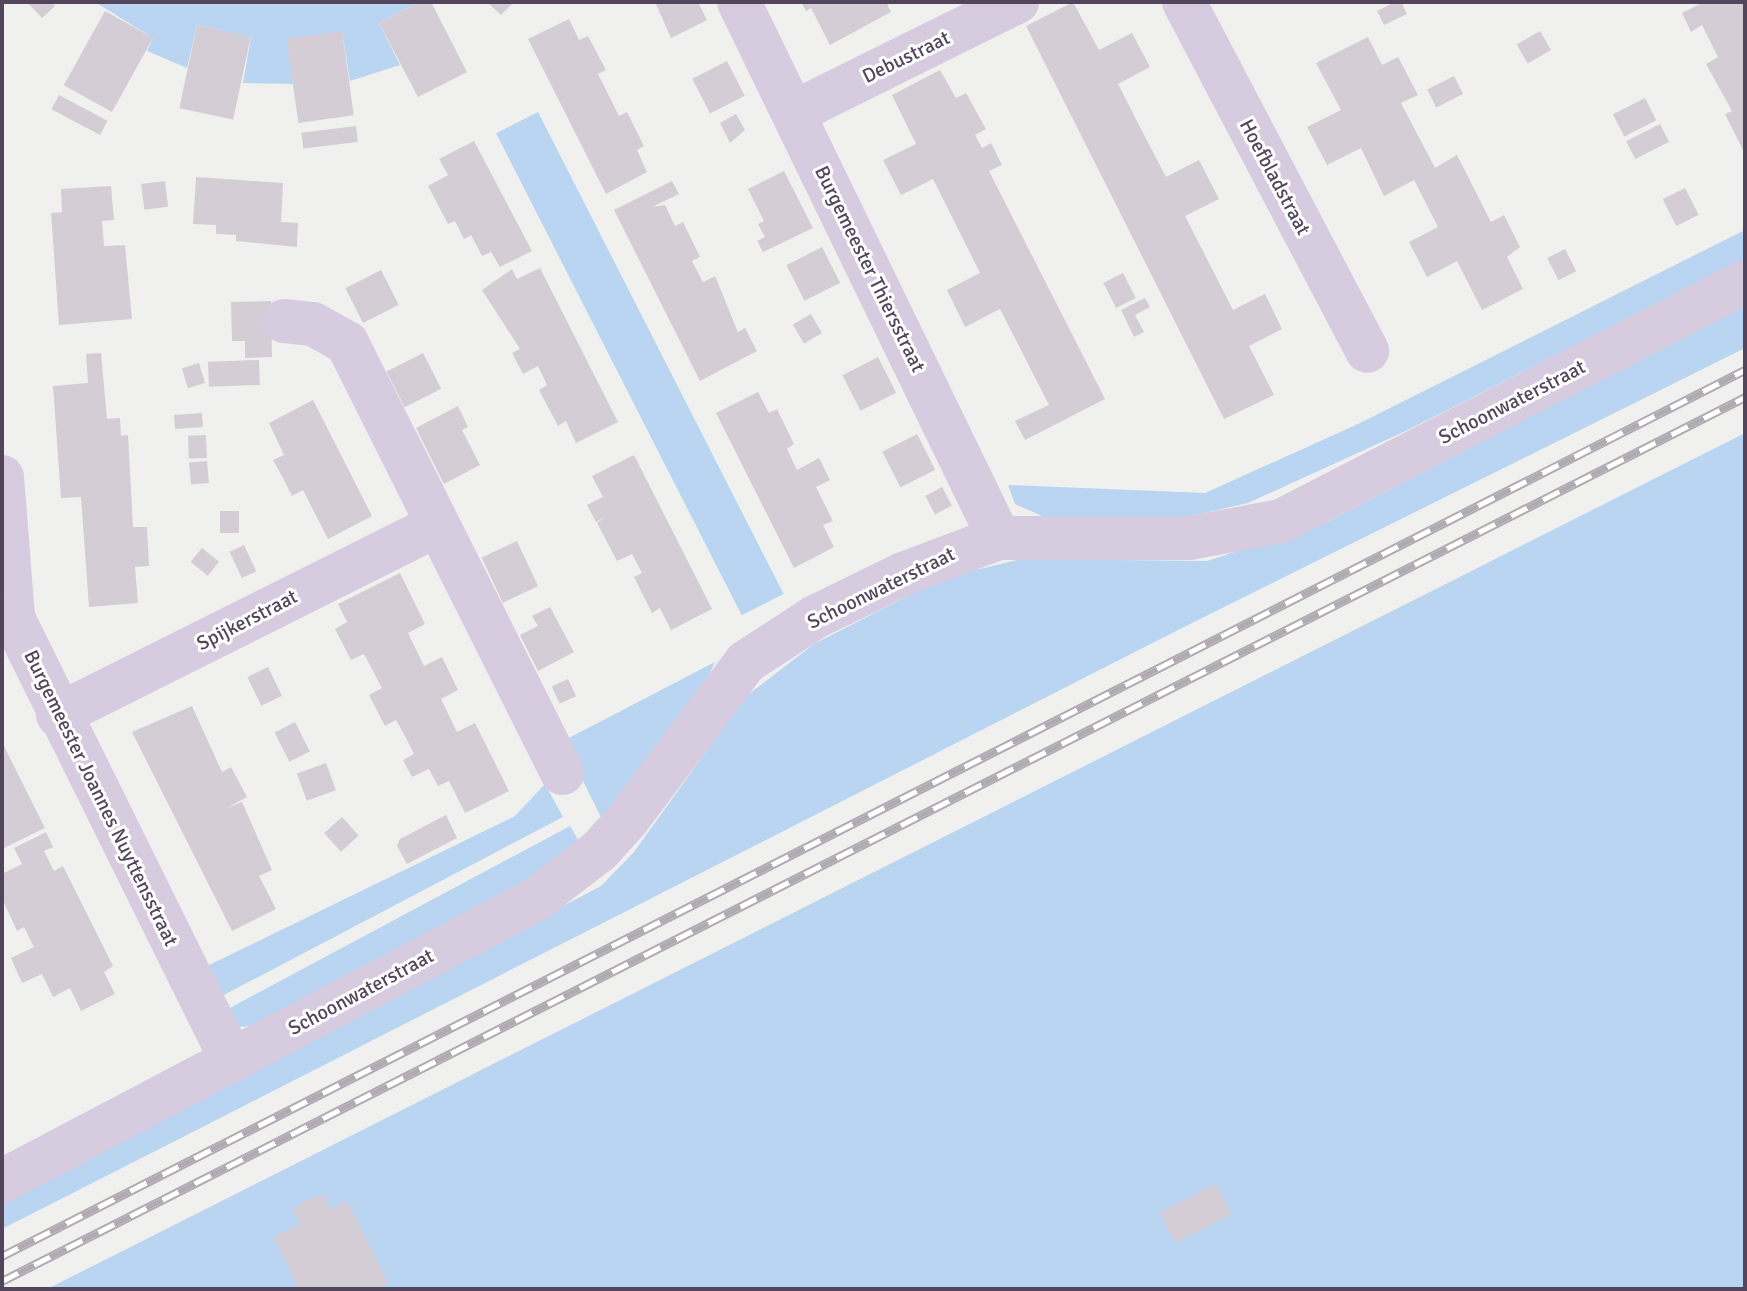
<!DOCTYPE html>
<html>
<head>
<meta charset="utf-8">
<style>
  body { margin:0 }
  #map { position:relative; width:1747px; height:1291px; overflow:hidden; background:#f0f1ee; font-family:Signika,sans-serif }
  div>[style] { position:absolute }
  .green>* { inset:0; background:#bad5f1; transform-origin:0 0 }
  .building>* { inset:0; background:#d4cdd6; transform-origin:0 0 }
  .minor>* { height:44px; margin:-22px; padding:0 22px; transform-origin:22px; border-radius:22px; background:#d7cbdf }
  .rail>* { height:9px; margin-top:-4.5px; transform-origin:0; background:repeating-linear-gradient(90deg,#fff 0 18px,#b0aab3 0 36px); box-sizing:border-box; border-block:2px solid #b0aab3 }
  span { translate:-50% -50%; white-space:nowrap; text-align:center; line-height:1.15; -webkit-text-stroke:6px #fff; paint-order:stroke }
  .street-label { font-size:20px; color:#53455c }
  .frame { position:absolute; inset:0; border:4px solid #53455c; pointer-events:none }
</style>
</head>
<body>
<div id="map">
  <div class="green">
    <div style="clip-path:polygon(95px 2px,420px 2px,379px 23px,400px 65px,350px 81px,342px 32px,287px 39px,293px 84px,243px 83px,251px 37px,197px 25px,187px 68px,147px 51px,153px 38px)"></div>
    <div style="left:538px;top:112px;width:541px;height:47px;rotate:63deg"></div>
    <div style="clip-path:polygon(1745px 230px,1745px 259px,1408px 430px,1248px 503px,1182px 518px,1042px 516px,1015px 504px,1008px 485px,1205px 493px,1358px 424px)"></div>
    <div style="clip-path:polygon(1745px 305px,1745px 348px,1190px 624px,2px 1229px,2px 1203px,601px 886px,634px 852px,745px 697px,814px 644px,943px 578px,1021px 559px,1207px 561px,1329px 521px)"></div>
    <div style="clip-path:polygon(1745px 433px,1745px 1289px,47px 1289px)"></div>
    <div style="clip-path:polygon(715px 662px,708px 677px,603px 821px,563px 741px)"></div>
    <div style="clip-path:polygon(545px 784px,563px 817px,220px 997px,205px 967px,515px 816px)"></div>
    <div style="clip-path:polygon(570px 826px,580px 843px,533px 879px,255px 1025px,240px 1027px,226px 1010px)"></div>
  </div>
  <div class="building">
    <div style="clip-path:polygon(27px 2px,51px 2px,55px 6px,42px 18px)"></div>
    <div style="clip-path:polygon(420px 2px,431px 2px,467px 72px,418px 97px,379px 23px)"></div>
    <div style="clip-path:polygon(487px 2px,514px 2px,501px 15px)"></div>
    <div style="clip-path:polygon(655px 2px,698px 2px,707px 20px,671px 38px)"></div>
    <div style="clip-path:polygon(801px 2px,886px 2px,891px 12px,830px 45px,811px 8px,806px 11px)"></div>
    <div style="clip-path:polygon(1073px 2px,1099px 50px,1132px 33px,1150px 67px,1118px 84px,1142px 131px,1166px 177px,1199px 160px,1219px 199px,1185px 216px,1233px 310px,1265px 294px,1282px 329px,1249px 346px,1274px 395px,1224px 419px,1026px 26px)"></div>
    <div style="clip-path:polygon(1395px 2px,1401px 2px,1407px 14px,1384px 25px,1377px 11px)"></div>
    <div style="clip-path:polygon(1704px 2px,1745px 2px,1745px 154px,1725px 114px,1732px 111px,1706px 64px,1718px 57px,1702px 25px,1691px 32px,1682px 13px)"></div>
    <div style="left:105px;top:11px;width:55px;height:85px;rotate:29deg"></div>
    <div style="clip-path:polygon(569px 19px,579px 40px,588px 36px,606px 70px,598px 74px,619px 116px,627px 112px,644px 146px,637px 150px,647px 172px,606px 194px,528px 39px)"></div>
    <div style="left:197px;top:25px;width:55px;height:85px;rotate:12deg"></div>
    <div style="left:342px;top:31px;width:85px;height:56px;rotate:82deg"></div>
    <div style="left:1540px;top:31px;width:22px;height:27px;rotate:60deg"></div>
    <div style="clip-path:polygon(1368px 37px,1382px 65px,1398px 57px,1418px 95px,1401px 103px,1435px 168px,1457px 155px,1491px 222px,1504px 215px,1520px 247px,1507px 257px,1523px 289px,1482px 310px,1457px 261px,1427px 277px,1409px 242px,1438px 227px,1414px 180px,1384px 196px,1361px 148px,1327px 165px,1307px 127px,1341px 110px,1316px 63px)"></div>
    <div style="left:727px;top:61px;width:39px;height:39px;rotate:63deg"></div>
    <div style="clip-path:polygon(940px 70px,956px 98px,966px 93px,986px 129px,975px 135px,982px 148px,991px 143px,1002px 165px,989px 171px,1105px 399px,1025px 440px,1015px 421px,1049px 405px,1000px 309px,965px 327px,947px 290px,980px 273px,933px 179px,901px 195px,883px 160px,916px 144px,892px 95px)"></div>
    <div style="left:1454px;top:76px;width:20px;height:30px;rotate:63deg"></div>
    <div style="left:59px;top:95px;width:55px;height:16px;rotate:28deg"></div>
    <div style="left:1645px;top:98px;width:25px;height:36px;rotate:63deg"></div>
    <div style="clip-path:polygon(736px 114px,745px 130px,730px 143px,720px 123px)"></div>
    <div style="left:1660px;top:124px;width:20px;height:38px;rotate:63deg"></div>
    <div style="left:356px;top:126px;width:16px;height:55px;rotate:83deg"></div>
    <div style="clip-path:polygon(474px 141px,532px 251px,500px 267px,491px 252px,482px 256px,471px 235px,464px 239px,455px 221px,448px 224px,428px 186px,448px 175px,439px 159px)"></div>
    <div style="clip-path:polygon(784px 171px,813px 228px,763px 252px,757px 241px,765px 237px,758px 224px,764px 221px,748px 189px)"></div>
    <div style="clip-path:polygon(196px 177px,283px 183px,281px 222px,298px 223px,297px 247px,236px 241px,236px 235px,216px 234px,216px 225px,193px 224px)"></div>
    <div style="left:165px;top:181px;width:26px;height:24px;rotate:83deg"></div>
    <div style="clip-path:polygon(672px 181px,679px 194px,652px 207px,665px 205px,675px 226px,683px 222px,700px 257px,692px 261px,703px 282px,715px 276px,738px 332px,745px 328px,757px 351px,700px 381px,614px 210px)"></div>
    <div style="clip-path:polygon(111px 186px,114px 220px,102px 221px,104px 246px,125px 245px,132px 319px,59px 325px,51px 213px,62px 212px,61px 189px)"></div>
    <div style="left:1685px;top:188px;width:30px;height:25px;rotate:63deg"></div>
    <div style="left:822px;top:247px;width:40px;height:40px;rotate:63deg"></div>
    <div style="left:1565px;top:249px;width:25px;height:20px;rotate:63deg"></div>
    <div style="clip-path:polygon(540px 268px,618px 422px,576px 443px,566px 421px,558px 426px,539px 390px,547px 385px,538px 366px,523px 374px,512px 353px,520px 349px,482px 290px,512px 269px,517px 279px)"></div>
    <div style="left:381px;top:270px;width:39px;height:40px;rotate:63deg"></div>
    <div style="left:1123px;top:273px;width:28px;height:22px;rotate:63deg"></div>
    <div style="clip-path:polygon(1145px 298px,1150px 307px,1135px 315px,1144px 332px,1134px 337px,1121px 310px)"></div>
    <div style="clip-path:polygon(271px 301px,272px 357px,245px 358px,245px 341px,232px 341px,231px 302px)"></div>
    <div style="left:811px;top:314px;width:22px;height:21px;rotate:60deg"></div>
    <div style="clip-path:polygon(101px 353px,107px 419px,120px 418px,121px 436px,128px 435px,133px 527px,147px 527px,149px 566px,135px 567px,138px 603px,89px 607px,81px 497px,61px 498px,53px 386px,88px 383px,86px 354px)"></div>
    <div style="left:423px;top:353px;width:40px;height:41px;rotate:63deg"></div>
    <div style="left:878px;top:357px;width:40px;height:40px;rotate:63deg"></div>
    <div style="left:259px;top:360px;width:25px;height:51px;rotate:88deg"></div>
    <div style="left:199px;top:363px;width:21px;height:18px;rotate:73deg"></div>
    <div style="clip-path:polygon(758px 392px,769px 413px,777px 409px,794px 444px,787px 449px,797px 470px,819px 458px,830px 480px,816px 487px,833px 521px,823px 525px,834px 547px,794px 568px,716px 413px)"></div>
    <div style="clip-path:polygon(313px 400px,372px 516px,328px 539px,303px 490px,292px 496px,283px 478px,273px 460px,284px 455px,269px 423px)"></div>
    <div style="clip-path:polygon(458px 406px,468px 427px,462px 430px,480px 465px,444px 484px,416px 428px)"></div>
    <div style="left:202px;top:413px;width:14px;height:28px;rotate:86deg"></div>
    <div style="left:917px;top:434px;width:40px;height:39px;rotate:63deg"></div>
    <div style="left:206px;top:435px;width:23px;height:18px;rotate:88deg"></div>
    <div style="clip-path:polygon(634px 455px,712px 609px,671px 630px,660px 608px,652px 613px,634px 577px,642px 573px,632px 554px,617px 561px,597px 523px,605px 517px,596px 522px,587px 505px,603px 497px,592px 476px)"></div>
    <div style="left:207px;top:461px;width:22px;height:18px;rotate:85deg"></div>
    <div style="left:942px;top:487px;width:21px;height:19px;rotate:62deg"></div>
    <div style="left:220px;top:511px;width:19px;height:22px"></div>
    <div style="left:517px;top:541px;width:50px;height:39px;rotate:65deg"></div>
    <div style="left:244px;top:545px;width:29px;height:16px;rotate:65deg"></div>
    <div style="left:202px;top:548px;width:22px;height:18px;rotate:39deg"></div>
    <div style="clip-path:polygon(400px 573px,425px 624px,408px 633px,424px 666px,442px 657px,458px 690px,441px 699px,457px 732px,475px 723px,509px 791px,465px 813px,449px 781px,438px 786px,429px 769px,412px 777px,403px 760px,414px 754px,406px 738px,396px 720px,385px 726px,369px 695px,382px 688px,364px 654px,351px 660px,335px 629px,347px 622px,338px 604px)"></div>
    <div style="clip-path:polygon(550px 607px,574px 652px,538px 671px,520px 635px,538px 626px,532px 616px)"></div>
    <div style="left:268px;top:667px;width:32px;height:23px;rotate:64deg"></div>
    <div style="left:568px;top:679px;width:19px;height:18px;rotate:65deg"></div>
    <div style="clip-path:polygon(192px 706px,222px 772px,231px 767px,247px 797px,227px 808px,242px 802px,272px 870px,259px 876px,276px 909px,232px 931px,132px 732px)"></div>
    <div style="left:295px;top:722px;width:33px;height:23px;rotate:63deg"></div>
    <div style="clip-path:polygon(2px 742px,45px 828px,2px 849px)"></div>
    <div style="left:326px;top:763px;width:29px;height:31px;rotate:70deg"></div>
    <div style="clip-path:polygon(446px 815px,457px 838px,407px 864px,397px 846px,400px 839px)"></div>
    <div style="left:342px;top:817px;width:25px;height:24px;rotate:48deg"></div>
    <div style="clip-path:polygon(46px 832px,53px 847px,44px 851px,54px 871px,63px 866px,113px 966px,104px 972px,115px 994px,81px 1011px,70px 988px,53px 997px,42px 974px,22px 983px,11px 958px,34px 947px,24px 927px,17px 931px,2px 898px,2px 874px,22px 864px,14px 848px)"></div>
    <div style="left:1216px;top:1184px;width:34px;height:63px;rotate:63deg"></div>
    <div style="clip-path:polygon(323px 1193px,330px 1209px,347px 1201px,388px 1283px,377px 1289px,299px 1289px,273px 1237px,300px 1224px,292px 1208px)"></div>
  </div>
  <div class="minor">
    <div style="left:739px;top:2px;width:596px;rotate:64.12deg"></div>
    <div style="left:1184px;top:2px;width:394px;rotate:62.3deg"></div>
    <div style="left:795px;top:112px;width:248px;rotate:-26.4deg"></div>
    <div style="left:284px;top:321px;width:29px;rotate:6deg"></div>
    <div style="left:313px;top:324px;width:39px;rotate:29deg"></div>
    <div style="left:347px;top:343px;width:481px;rotate:63.4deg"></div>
    <div style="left:2px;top:477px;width:141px;rotate:85.5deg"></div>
    <div style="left:13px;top:618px;width:494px;rotate:63.7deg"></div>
    <div style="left:58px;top:715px;width:423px;rotate:-26.6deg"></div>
    <div style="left:2px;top:1181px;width:603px;rotate:-27.8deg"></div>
    <div style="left:535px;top:900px;width:81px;rotate:-37.4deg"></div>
    <div style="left:599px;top:851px;width:43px;rotate:-47.8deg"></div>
    <div style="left:628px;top:819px;width:196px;rotate:-53.1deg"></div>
    <div style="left:746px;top:662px;width:82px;rotate:-33.1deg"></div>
    <div style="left:815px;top:617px;width:98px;rotate:-26deg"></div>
    <div style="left:903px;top:574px;width:103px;rotate:-20.6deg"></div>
    <div style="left:999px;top:538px;width:191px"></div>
    <div style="left:1190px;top:538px;width:93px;rotate:-10.6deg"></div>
    <div style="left:1281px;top:521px;width:522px;rotate:-27.25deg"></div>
  </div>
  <div class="rail">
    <div style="left:2px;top:1256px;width:1955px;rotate:-26.95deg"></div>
    <div style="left:2px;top:1281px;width:1954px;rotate:-26.89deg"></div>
  </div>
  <div class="street-label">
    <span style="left:906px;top:57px;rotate:-26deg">Debustraat</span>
    <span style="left:1275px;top:177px;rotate:62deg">Hoefbladstraat</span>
    <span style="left:870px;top:269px;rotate:64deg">Burgemeester Thiersstraat</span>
    <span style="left:1512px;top:402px;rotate:-27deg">Schoonwaterstraat</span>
    <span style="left:881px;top:588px;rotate:-26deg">Schoonwaterstraat</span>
    <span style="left:247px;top:620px;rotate:-27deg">Spijkerstraat</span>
    <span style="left:101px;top:798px;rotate:64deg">Burgemeester Joannes Nuyttensstraat</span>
    <span style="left:361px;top:992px;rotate:-28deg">Schoonwaterstraat</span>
  </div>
  <div class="frame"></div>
</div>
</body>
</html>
